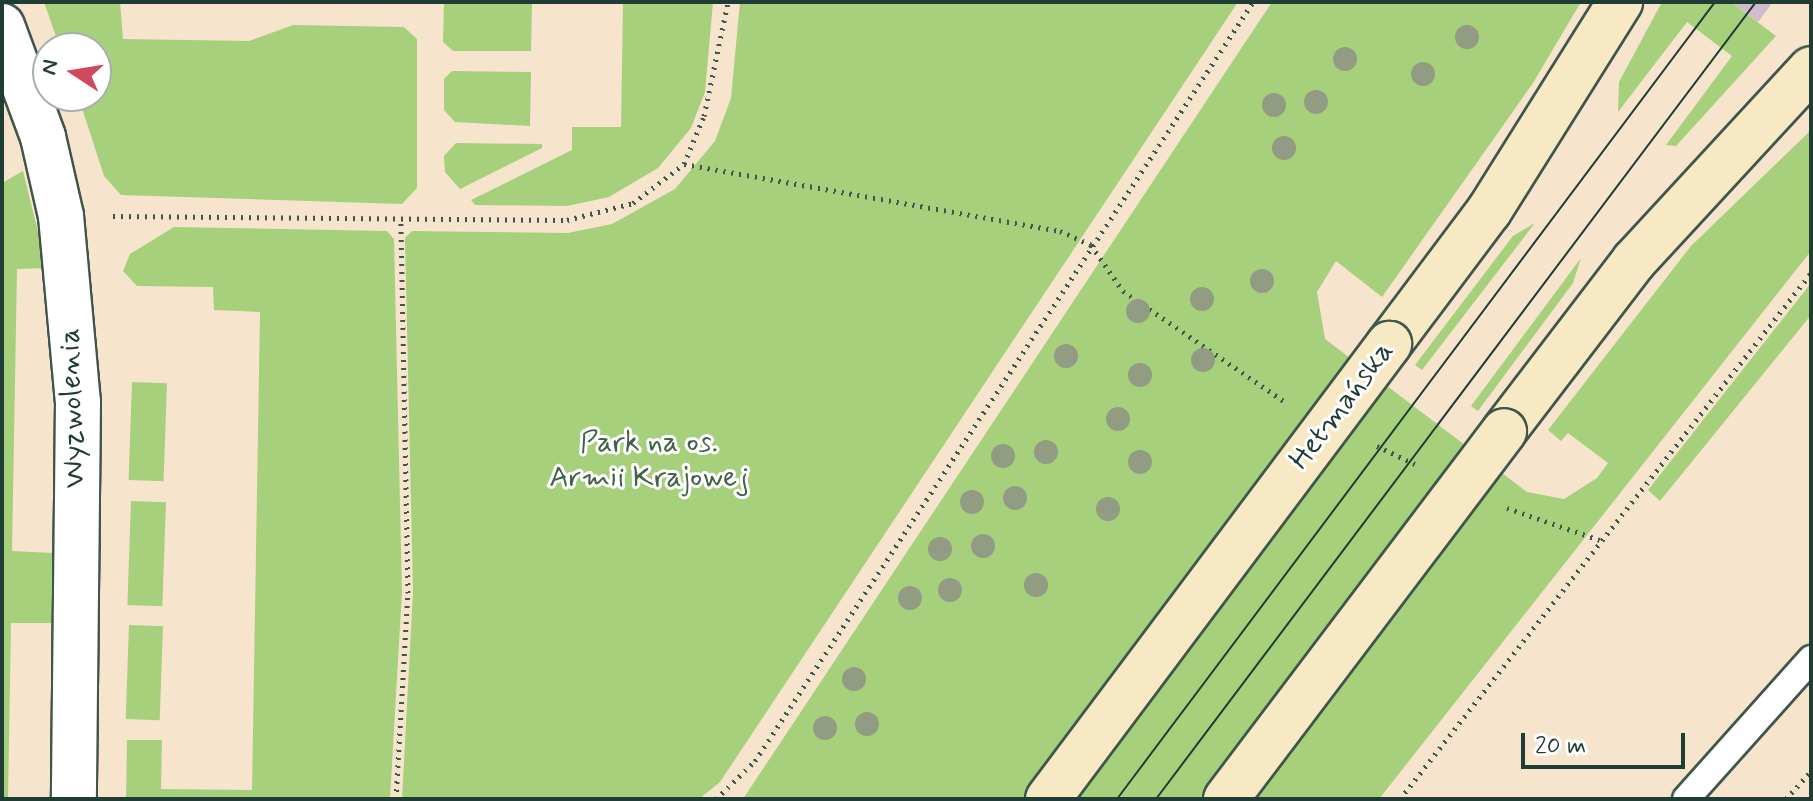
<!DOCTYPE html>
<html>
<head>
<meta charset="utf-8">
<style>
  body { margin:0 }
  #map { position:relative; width:1813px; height:801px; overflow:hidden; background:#f6e4cd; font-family:Mynerve,sans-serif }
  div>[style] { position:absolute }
  .industrial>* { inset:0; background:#d1bdc9 }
  .green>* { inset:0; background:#a6d07c; transform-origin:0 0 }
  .path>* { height:5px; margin-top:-2.5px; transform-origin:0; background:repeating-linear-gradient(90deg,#3f564b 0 2px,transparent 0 8px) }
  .roads { filter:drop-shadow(2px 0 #3f564b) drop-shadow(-2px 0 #3f564b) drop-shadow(0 2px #3f564b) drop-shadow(0 -2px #3f564b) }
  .lane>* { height:26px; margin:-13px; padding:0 13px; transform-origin:13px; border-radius:13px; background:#fff }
  .street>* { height:44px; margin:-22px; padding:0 22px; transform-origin:22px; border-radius:22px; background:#fff }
  .secondary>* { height:44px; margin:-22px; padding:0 22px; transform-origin:22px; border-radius:22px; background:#f7e9c3 }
  .tram>* { height:2px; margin:-1px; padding:0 1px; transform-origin:1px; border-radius:1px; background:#1f3d34 }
  .bridges { filter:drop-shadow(2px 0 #3f564b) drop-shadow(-2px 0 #3f564b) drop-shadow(0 2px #3f564b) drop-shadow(0 -2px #3f564b) }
  .secondary-bridge>* { height:44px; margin:-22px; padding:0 22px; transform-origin:22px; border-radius:22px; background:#f7e9c3 }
  .trees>* { width:24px; height:24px; margin:-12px; border-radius:50%; background:#929c83 }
  span { translate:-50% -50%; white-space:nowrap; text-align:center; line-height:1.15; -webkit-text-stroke:6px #fff; paint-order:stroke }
  .street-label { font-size:30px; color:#1f3d34 }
  .park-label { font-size:30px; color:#416246 }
  .frame { position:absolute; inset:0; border:4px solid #1f3d34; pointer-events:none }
  .north { position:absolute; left:32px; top:32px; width:80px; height:80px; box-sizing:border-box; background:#fff; border:2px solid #a5b1ae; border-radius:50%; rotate:282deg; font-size:22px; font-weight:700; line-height:32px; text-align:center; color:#1f3d34 }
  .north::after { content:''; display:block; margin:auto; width:28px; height:36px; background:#d1495b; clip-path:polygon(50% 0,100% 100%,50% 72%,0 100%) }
  .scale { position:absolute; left:1521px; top:733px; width:164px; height:36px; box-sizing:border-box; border:4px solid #1f3d34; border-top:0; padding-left:10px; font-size:24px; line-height:28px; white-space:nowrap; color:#1f3d34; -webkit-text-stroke:6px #fff; paint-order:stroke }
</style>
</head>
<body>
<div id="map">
  <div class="industrial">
    <div style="clip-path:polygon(1731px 2px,1773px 2px,1758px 22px)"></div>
  </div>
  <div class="green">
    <div style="clip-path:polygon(44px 2px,120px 2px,123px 39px,249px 41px,293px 25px,404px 27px,417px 39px,417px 188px,402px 204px,121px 195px,104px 176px,78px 96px,96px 96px,96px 48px,60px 48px)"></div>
    <div style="clip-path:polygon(444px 2px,532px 2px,531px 51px,453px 51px,443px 42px)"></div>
    <div style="clip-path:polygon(623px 2px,713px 2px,705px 92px,691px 128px,658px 168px,609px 197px,567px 206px,475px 205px,471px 200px,572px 150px,572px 127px,621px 127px)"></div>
    <div style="clip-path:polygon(740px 2px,1238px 2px,720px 782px,699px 799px,402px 799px,413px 592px,405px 238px,412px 231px,568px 233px,612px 224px,675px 189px,715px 141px,731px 98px)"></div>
    <div style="clip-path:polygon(1272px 2px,1581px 2px,1533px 83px,1382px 297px,1336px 261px,1317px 292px,1325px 339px,1527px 492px,1564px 499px,1597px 478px,1608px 463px,1568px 433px,1561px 441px,1548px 430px,1691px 246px,1811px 130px,1811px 251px,1379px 799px,743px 799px)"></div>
    <div style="clip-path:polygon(1662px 2px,1731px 2px,1776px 36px,1676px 146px,1666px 145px,1732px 56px,1687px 22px,1618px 112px,1619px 82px)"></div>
    <div style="clip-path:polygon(452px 71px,531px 72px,530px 126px,455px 122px,444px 110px,444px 79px)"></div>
    <div style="clip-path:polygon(456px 143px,542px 144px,542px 148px,460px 189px,445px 172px,444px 156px)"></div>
    <div style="clip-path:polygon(23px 171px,47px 268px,17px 269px,12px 551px,53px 553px,52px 623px,11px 623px,8px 799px,2px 799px,2px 183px)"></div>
    <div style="clip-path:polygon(1535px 223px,1422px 370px,1415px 365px,1513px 236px)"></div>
    <div style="clip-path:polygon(174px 227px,387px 231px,394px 239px,402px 592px,390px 799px,126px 799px,127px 740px,162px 740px,161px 789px,252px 790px,260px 312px,214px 310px,213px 287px,137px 286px,123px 271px,130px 254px)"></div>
    <div style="clip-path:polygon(1581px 258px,1573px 283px,1478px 411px,1471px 406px)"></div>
    <div style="clip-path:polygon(1811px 283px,1811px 315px,1660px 501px,1648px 490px)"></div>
    <div style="left:132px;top:382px;width:35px;height:98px;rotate:2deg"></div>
    <div style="left:131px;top:501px;width:35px;height:104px;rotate:2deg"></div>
    <div style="left:129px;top:625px;width:34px;height:94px;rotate:2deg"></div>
  </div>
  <div class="path">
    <div style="left:684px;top:164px;width:382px;rotate:10.1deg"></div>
    <div style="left:1060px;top:231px;width:34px;rotate:24deg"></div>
    <div style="left:1091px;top:245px;width:56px;rotate:55.2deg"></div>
    <div style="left:1123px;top:291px;width:196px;rotate:34.4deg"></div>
    <div style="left:113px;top:216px;width:454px;rotate:0.5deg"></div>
    <div style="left:567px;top:220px;width:68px;rotate:-14.4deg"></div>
    <div style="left:633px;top:203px;width:64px;rotate:-37.4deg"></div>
    <div style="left:684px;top:164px;width:52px;rotate:-67.4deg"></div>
    <div style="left:704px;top:116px;width:116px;rotate:-78.1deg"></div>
    <div style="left:1377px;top:446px;width:42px;rotate:25.3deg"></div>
    <div style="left:1507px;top:508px;width:98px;rotate:19deg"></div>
    <div style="left:396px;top:799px;width:206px;rotate:-86.7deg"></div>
    <div style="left:408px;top:593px;width:375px;rotate:-91.1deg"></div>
    <div style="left:716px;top:799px;width:54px;rotate:-44.3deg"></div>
    <div style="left:755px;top:761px;width:908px;rotate:-56.73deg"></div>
    <div style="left:1400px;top:799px;width:668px;rotate:-52deg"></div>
    <div style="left:1786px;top:799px;width:38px;rotate:-48deg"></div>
  </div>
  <div class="roads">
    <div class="lane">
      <div style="left:1686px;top:799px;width:188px;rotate:-48.2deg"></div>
    </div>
    <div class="street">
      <div style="left:2px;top:26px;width:118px;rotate:69.7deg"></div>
      <div style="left:43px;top:137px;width:81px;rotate:77.2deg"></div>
      <div style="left:61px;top:216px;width:187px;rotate:84.8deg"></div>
      <div style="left:78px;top:402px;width:397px;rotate:90.6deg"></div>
    </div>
    <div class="secondary">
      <div style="left:1389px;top:344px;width:166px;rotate:-53.1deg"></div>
      <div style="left:1489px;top:211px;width:247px;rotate:-57.9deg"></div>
      <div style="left:1504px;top:431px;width:214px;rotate:-52.6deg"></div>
      <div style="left:1634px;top:261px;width:261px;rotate:-47.3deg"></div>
    </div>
  </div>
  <div class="tram">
    <div style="left:1117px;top:799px;width:996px;rotate:-53.12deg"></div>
    <div style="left:1156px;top:799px;width:998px;rotate:-53.03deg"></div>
  </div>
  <div class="bridges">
    <div class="secondary-bridge">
      <div style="left:1048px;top:799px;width:569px;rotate:-53.15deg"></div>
      <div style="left:1226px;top:799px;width:461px;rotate:-52.9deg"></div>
    </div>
  </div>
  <div class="trees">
    <div style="left:1467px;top:37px"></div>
    <div style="left:1345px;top:59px"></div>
    <div style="left:1423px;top:74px"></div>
    <div style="left:1316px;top:102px"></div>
    <div style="left:1274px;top:105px"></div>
    <div style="left:1284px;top:148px"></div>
    <div style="left:1262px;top:281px"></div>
    <div style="left:1202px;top:299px"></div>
    <div style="left:1138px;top:311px"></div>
    <div style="left:1066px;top:356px"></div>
    <div style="left:1203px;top:360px"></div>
    <div style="left:1140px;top:375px"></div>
    <div style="left:1118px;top:419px"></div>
    <div style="left:1046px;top:452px"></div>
    <div style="left:1003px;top:456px"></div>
    <div style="left:1140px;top:462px"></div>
    <div style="left:1015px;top:498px"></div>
    <div style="left:972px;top:502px"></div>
    <div style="left:1108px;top:509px"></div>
    <div style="left:983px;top:546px"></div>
    <div style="left:940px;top:549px"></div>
    <div style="left:1036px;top:585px"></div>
    <div style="left:950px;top:590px"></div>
    <div style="left:910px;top:598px"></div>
    <div style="left:854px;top:679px"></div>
    <div style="left:867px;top:724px"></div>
    <div style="left:825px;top:728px"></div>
  </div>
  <div class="street-label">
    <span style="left:1342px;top:406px;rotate:-53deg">Hetmańska</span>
    <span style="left:73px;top:408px;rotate:-92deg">Wyzwolenia</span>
  </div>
  <div class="park-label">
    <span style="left:649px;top:460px">Park na os.<br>Armii Krajowej</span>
  </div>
  <div class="frame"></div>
  <div class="north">N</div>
  <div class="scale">20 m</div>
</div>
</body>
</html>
